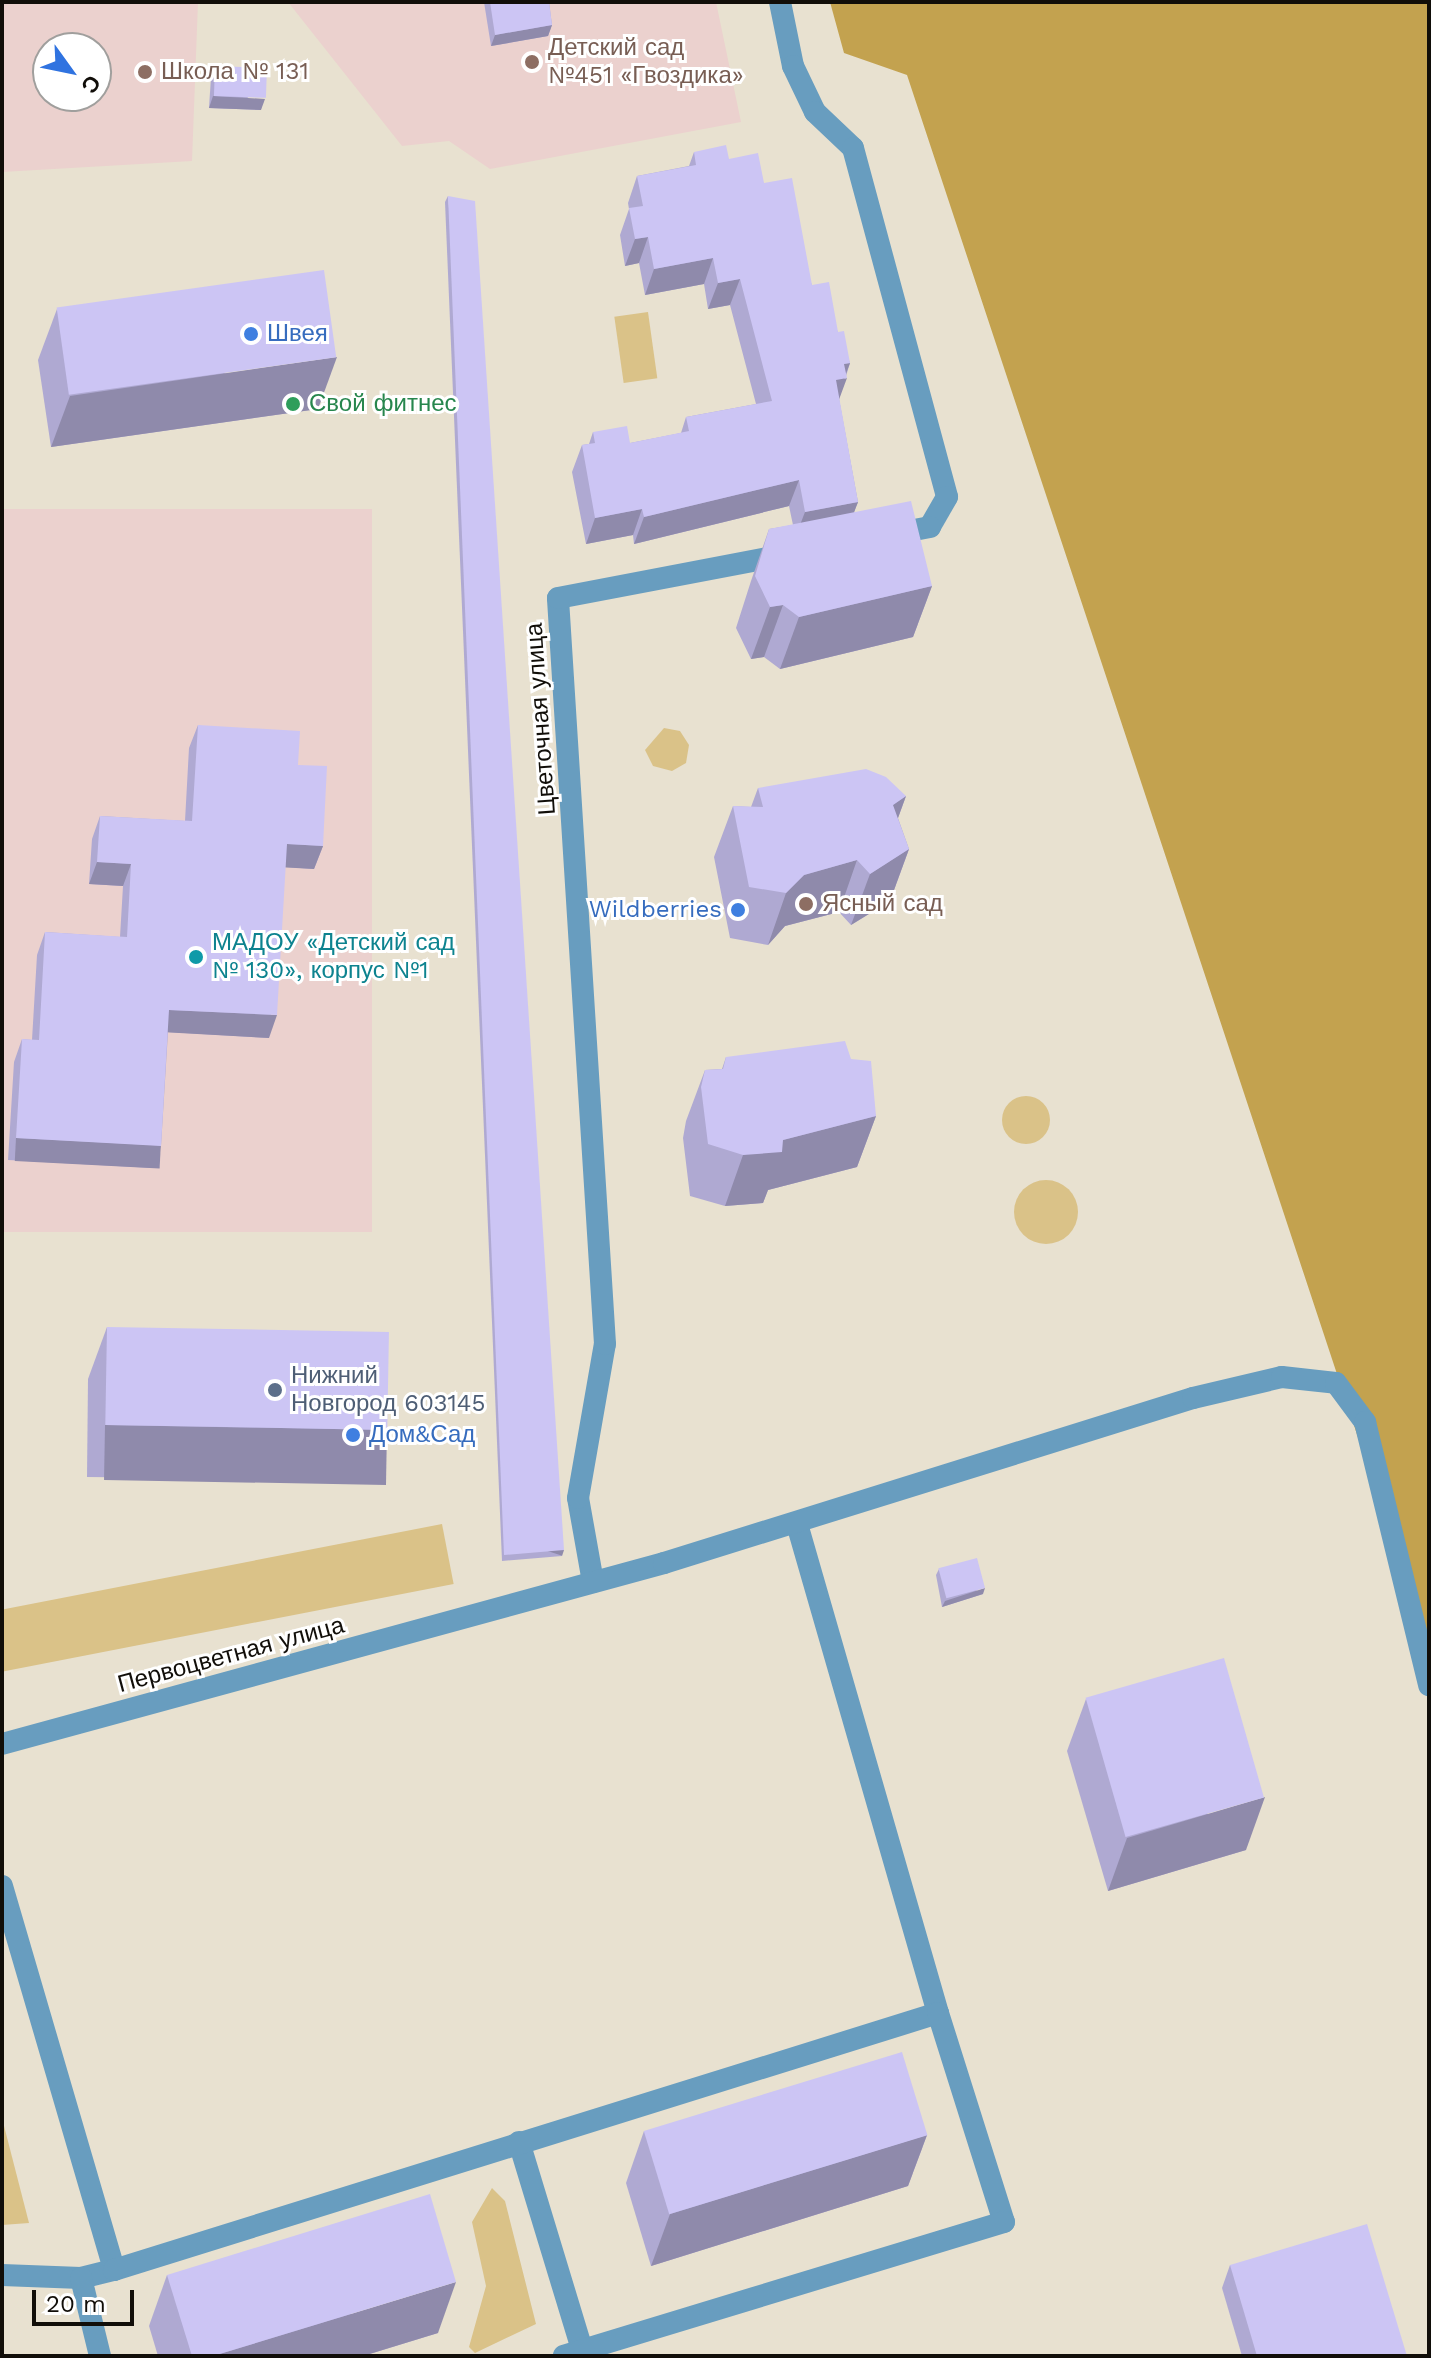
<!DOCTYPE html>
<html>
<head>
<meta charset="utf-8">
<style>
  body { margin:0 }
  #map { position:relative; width:1431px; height:2358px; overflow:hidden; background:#e8e1d0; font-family:"Work Sans",sans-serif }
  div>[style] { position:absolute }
  .education>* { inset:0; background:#ebd1ce; transform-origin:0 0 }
  .green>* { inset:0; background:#dac288; transform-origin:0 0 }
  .round { border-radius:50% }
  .forest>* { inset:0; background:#c3a24f }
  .minor>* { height:22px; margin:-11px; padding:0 11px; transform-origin:11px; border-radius:11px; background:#689dbf }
  .wall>* { inset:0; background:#afa9d2 }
  .shaded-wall>* { inset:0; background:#8f8aab; transform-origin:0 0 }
  .building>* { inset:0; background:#ccc5f4; transform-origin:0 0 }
  .dots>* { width:22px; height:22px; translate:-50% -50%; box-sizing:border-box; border:4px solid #fff; border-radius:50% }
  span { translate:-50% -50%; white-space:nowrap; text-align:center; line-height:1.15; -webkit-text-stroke:6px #fff; paint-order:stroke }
  .education-label { font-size:24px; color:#785e54 }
  .left { translate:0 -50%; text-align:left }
  .shop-label { font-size:24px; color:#366cbe }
  .right { translate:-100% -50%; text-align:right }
  .leisure-label { font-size:24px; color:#27864d }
  .street-label { font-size:24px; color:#110e09 }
  .culture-label { font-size:24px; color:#0d838f }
  .service-label { font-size:24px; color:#4e5e75 }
  .frame { position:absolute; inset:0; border:4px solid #110e09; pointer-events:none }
  .north { position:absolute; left:32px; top:32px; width:80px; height:80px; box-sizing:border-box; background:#fff; border:2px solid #a09f9d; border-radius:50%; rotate:123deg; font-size:22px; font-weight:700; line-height:32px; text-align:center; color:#110e09 }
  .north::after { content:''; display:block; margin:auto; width:28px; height:36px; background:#3073e0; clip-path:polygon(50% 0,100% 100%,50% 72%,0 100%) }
  .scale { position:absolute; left:32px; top:2290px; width:102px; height:36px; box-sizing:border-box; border:4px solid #110e09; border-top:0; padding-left:10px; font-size:24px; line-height:28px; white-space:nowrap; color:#110e09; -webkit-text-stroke:6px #fff; paint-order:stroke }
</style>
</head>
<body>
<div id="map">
  <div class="education">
    <div style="clip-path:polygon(evenodd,2px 2px,198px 2px,192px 161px,2px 172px,2px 2px,48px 48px,96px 48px,96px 96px,48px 96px,48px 48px)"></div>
    <div style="clip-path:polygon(288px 2px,716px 2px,741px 122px,490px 169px,449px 141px,402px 146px)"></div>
    <div style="left:372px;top:509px;width:723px;height:371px;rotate:90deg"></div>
  </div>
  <div class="green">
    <div style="left:648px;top:312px;width:67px;height:34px;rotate:82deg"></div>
    <div style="clip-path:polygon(664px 728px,680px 731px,689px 745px,686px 763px,672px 771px,653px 766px,645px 750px)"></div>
    <div class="round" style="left:1002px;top:1096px;width:48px;height:48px"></div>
    <div class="round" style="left:1014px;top:1180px;width:64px;height:64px"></div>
    <div style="left:442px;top:1524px;width:61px;height:459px;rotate:79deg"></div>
    <div style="clip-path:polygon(2px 2118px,29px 2223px,2px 2225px)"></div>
    <div style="clip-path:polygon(492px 2188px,505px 2201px,536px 2324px,475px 2353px,469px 2347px,486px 2286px,472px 2222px)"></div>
  </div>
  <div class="forest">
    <div style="clip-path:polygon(830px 2px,1429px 2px,1429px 1652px,907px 75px,844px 53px)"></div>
  </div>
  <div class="minor">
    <div style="left:780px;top:2px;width:65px;rotate:78.5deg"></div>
    <div style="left:793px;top:66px;width:51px;rotate:64.4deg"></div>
    <div style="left:815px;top:112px;width:52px;rotate:43.5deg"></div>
    <div style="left:853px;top:148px;width:361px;rotate:74.9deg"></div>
    <div style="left:947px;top:497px;width:34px;rotate:120deg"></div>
    <div style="left:930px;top:527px;width:43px;rotate:169.2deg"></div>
    <div style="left:797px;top:1524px;width:509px;rotate:73.92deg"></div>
    <div style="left:593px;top:1582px;width:85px;rotate:-100.1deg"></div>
    <div style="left:578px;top:1498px;width:156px;rotate:-80.1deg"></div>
    <div style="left:605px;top:1344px;width:747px;rotate:-93.61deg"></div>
    <div style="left:558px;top:598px;width:234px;rotate:-10.8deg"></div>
    <div style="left:2px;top:1744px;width:686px;rotate:-15.29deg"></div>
    <div style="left:664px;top:1563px;width:554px;rotate:-17.32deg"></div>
    <div style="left:1193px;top:1398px;width:91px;rotate:-13.3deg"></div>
    <div style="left:1282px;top:1377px;width:54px;rotate:6.3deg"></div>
    <div style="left:1336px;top:1383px;width:49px;rotate:53.4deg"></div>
    <div style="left:1365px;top:1422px;width:271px;rotate:76.3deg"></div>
    <div style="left:2px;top:1886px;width:400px;rotate:73.7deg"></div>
    <div style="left:519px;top:2142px;width:217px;rotate:73.1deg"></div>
    <div style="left:2px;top:2275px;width:79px;rotate:2.2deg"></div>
    <div style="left:81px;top:2278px;width:34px;rotate:-14deg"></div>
    <div style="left:114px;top:2270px;width:863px;rotate:-17.32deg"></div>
    <div style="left:938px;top:2013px;width:219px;rotate:72.5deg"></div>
    <div style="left:1004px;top:2222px;width:460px;rotate:163.1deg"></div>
    <div style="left:81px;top:2278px;width:80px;rotate:76.3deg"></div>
  </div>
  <div class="wall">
    <div style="clip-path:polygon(484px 2px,549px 2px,552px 25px,548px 36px,491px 46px)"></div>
    <div style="clip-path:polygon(215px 66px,261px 110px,209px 108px,211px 77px)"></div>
    <div style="clip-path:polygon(694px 152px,729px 159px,764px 183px,812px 285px,838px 332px,850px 363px,839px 399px,858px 502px,854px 512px,932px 586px,913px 637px,780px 669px,764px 657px,751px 659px,736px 628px,751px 581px,769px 529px,793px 525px,789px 506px,634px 544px,633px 535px,586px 544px,572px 472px,582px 445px,589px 444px,593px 432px,630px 443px,681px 433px,686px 417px,756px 404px,730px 305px,708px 309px,704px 284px,645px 295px,639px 263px,625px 266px,620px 235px,629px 209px,628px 203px,637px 176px,689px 166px)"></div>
    <div style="clip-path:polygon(448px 196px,562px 1556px,502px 1561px,445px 202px)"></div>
    <div style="clip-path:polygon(57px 309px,318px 409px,51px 447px,38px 360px)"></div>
    <div style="clip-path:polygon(198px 725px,298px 765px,323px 846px,314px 869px,285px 867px,269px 1038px,168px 1032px,161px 1146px,153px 1168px,8px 1160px,14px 1062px,22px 1039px,32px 1040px,37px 955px,45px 932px,120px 937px,123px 886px,89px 884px,92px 839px,100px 816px,185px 821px,189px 748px)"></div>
    <div style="clip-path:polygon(758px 788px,906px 796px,898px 818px,909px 849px,890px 901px,851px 925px,839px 912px,785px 926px,768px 945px,730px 938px,714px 857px,733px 806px,751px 807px)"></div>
    <div style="clip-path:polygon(726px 1057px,851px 1059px,876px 1116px,857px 1167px,768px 1190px,763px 1203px,725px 1206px,690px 1196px,683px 1138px,686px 1121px,705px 1070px,722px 1069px)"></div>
    <div style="clip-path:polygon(107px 1327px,387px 1428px,369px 1480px,87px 1477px,88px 1379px)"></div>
    <div style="clip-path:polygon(939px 1569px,983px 1594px,942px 1607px,936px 1575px)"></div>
    <div style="clip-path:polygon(1086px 1699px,1246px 1850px,1108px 1891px,1067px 1751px)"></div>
    <div style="clip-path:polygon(644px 2131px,927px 2135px,908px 2186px,651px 2266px,626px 2183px)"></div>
    <div style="clip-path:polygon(1230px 2265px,1407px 2356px,1242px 2356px,1222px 2288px)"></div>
    <div style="clip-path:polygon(167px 2275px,438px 2333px,363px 2356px,158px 2356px,149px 2326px)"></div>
  </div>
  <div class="shaded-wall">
    <div style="clip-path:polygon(552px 25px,548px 36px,491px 46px,495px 35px)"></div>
    <div style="clip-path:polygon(213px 96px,265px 99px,261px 110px,209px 108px)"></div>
    <div style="clip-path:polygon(648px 237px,639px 263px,625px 266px,635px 239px)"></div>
    <div style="clip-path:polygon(713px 258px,704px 284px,645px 295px,654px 269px)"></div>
    <div style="clip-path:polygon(740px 279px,730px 305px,708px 309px,718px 283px)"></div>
    <div style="clip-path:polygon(337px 357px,318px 409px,51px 447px,70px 396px)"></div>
    <div style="clip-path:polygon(850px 363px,844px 379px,847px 378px,837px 405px,836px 380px,844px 364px)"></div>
    <div style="clip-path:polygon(799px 480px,789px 506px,634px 544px,644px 517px)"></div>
    <div style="clip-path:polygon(858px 502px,848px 528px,795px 538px,805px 512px)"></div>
    <div style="clip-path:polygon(642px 509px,633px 535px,586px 544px,595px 518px)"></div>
    <div style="clip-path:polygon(932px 586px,913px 637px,780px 669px,799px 617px)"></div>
    <div style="clip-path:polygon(783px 605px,764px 657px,751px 659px,770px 607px)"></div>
    <div style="clip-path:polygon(906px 796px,887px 848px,893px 805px)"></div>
    <div style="clip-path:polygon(287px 844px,323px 846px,314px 869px,278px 867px)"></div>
    <div style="clip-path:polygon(909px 849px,890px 901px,851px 925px,870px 874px)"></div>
    <div style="clip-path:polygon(857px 860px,839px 912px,785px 926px,768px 945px,786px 893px,804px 875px)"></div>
    <div style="clip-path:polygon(97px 862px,131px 864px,123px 886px,89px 884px)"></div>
    <div style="clip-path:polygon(169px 1010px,277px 1015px,269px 1038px,161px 1032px)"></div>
    <div style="clip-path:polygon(876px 1116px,857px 1167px,768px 1190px,763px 1203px,725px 1206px,743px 1155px,783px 1140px)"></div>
    <div style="left:16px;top:1138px;width:145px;height:23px;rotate:3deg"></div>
    <div style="left:105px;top:1425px;width:282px;height:55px;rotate:1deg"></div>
    <div style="left:564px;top:1550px;width:6px;height:60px;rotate:108deg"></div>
    <div style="clip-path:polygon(985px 1588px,983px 1594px,942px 1607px,945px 1601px)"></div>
    <div style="clip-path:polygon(1265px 1797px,1246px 1850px,1108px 1891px,1127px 1838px)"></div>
    <div style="clip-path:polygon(927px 2135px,908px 2186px,651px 2266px,670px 2214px)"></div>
    <div style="clip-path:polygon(456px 2282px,438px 2333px,363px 2356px,213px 2356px)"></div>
  </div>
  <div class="building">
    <div style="clip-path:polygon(490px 2px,549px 2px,552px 25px,495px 35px)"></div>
    <div style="left:215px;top:66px;width:52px;height:30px;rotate:2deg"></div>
    <div style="clip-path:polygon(726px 145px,729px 159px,758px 153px,764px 183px,792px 178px,812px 285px,829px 282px,838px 332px,844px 331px,850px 363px,844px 364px,847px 378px,836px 380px,858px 502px,805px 512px,799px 480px,644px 517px,642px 509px,595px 518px,582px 445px,595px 443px,593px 432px,627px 426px,630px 443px,689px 431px,686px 417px,772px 401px,740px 279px,718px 283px,713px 258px,654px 269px,648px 237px,635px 239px,629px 208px,643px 206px,637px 176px,696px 165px,694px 152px)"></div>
    <div style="clip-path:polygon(448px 196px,475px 201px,564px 1550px,504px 1555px)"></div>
    <div style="left:324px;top:270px;width:88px;height:270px;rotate:82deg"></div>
    <div style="clip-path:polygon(911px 501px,932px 586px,799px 617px,783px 605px,770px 607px,755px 576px,769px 529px)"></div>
    <div style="clip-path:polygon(198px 725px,300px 731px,298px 765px,327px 766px,323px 846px,287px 844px,277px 1015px,169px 1010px,161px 1146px,16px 1138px,22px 1039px,39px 1040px,45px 932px,127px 937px,131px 864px,97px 862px,100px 816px,192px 821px)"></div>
    <div style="clip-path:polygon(866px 769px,886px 777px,906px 796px,893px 805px,909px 849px,870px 874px,857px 860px,804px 875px,786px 893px,749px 887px,733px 806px,763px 807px,758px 788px)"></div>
    <div style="clip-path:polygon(845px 1041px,851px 1059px,871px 1061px,876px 1116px,783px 1140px,782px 1152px,743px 1155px,708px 1144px,701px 1087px,705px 1070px,723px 1069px,726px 1057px)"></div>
    <div style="left:107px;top:1327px;width:282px;height:98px;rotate:1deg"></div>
    <div style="left:977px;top:1558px;width:31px;height:40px;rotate:75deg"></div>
    <div style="left:1224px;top:1658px;width:145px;height:144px;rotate:74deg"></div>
    <div style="left:902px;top:2052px;width:87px;height:270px;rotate:73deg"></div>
    <div style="clip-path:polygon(430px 2194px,456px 2282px,213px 2356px,192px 2356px,167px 2275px)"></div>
    <div style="clip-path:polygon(1367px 2224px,1407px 2356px,1257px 2356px,1230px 2265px)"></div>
  </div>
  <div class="dots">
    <div style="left:532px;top:62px;background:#8d6e63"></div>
    <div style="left:145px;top:72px;background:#8d6e63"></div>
    <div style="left:251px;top:334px;background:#3f7fe0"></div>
    <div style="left:293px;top:404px;background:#2e9e5b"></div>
    <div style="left:806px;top:904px;background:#8d6e63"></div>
    <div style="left:738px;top:910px;background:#3f7fe0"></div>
    <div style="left:196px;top:957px;background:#0f9aa8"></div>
    <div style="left:275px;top:1390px;background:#5c6f8a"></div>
    <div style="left:353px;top:1435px;background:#3f7fe0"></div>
  </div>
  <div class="education-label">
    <span class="left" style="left:548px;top:62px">Детский сад<br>№451 «Гвоздика»</span>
    <span class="left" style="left:161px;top:72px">Школа № 131</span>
    <span class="left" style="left:822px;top:904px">Ясный сад</span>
  </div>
  <div class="shop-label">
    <span class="left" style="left:267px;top:334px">Швея</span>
    <span class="right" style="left:722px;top:910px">Wildberries</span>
    <span class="left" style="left:369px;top:1435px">Дом&amp;Сад</span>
  </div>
  <div class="leisure-label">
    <span class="left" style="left:309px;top:404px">Свой фитнес</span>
  </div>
  <div class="street-label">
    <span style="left:541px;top:719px;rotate:-94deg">Цветочная улица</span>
    <span style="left:231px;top:1655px;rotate:-15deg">Первоцветная улица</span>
  </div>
  <div class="culture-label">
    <span class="left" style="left:212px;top:957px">МАДОУ «Детский сад<br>№ 130», корпус №1</span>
  </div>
  <div class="service-label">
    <span class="left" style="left:291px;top:1390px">Нижний<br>Новгород 603145</span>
  </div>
  <div class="frame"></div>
  <div class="north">С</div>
  <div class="scale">20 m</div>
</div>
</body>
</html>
